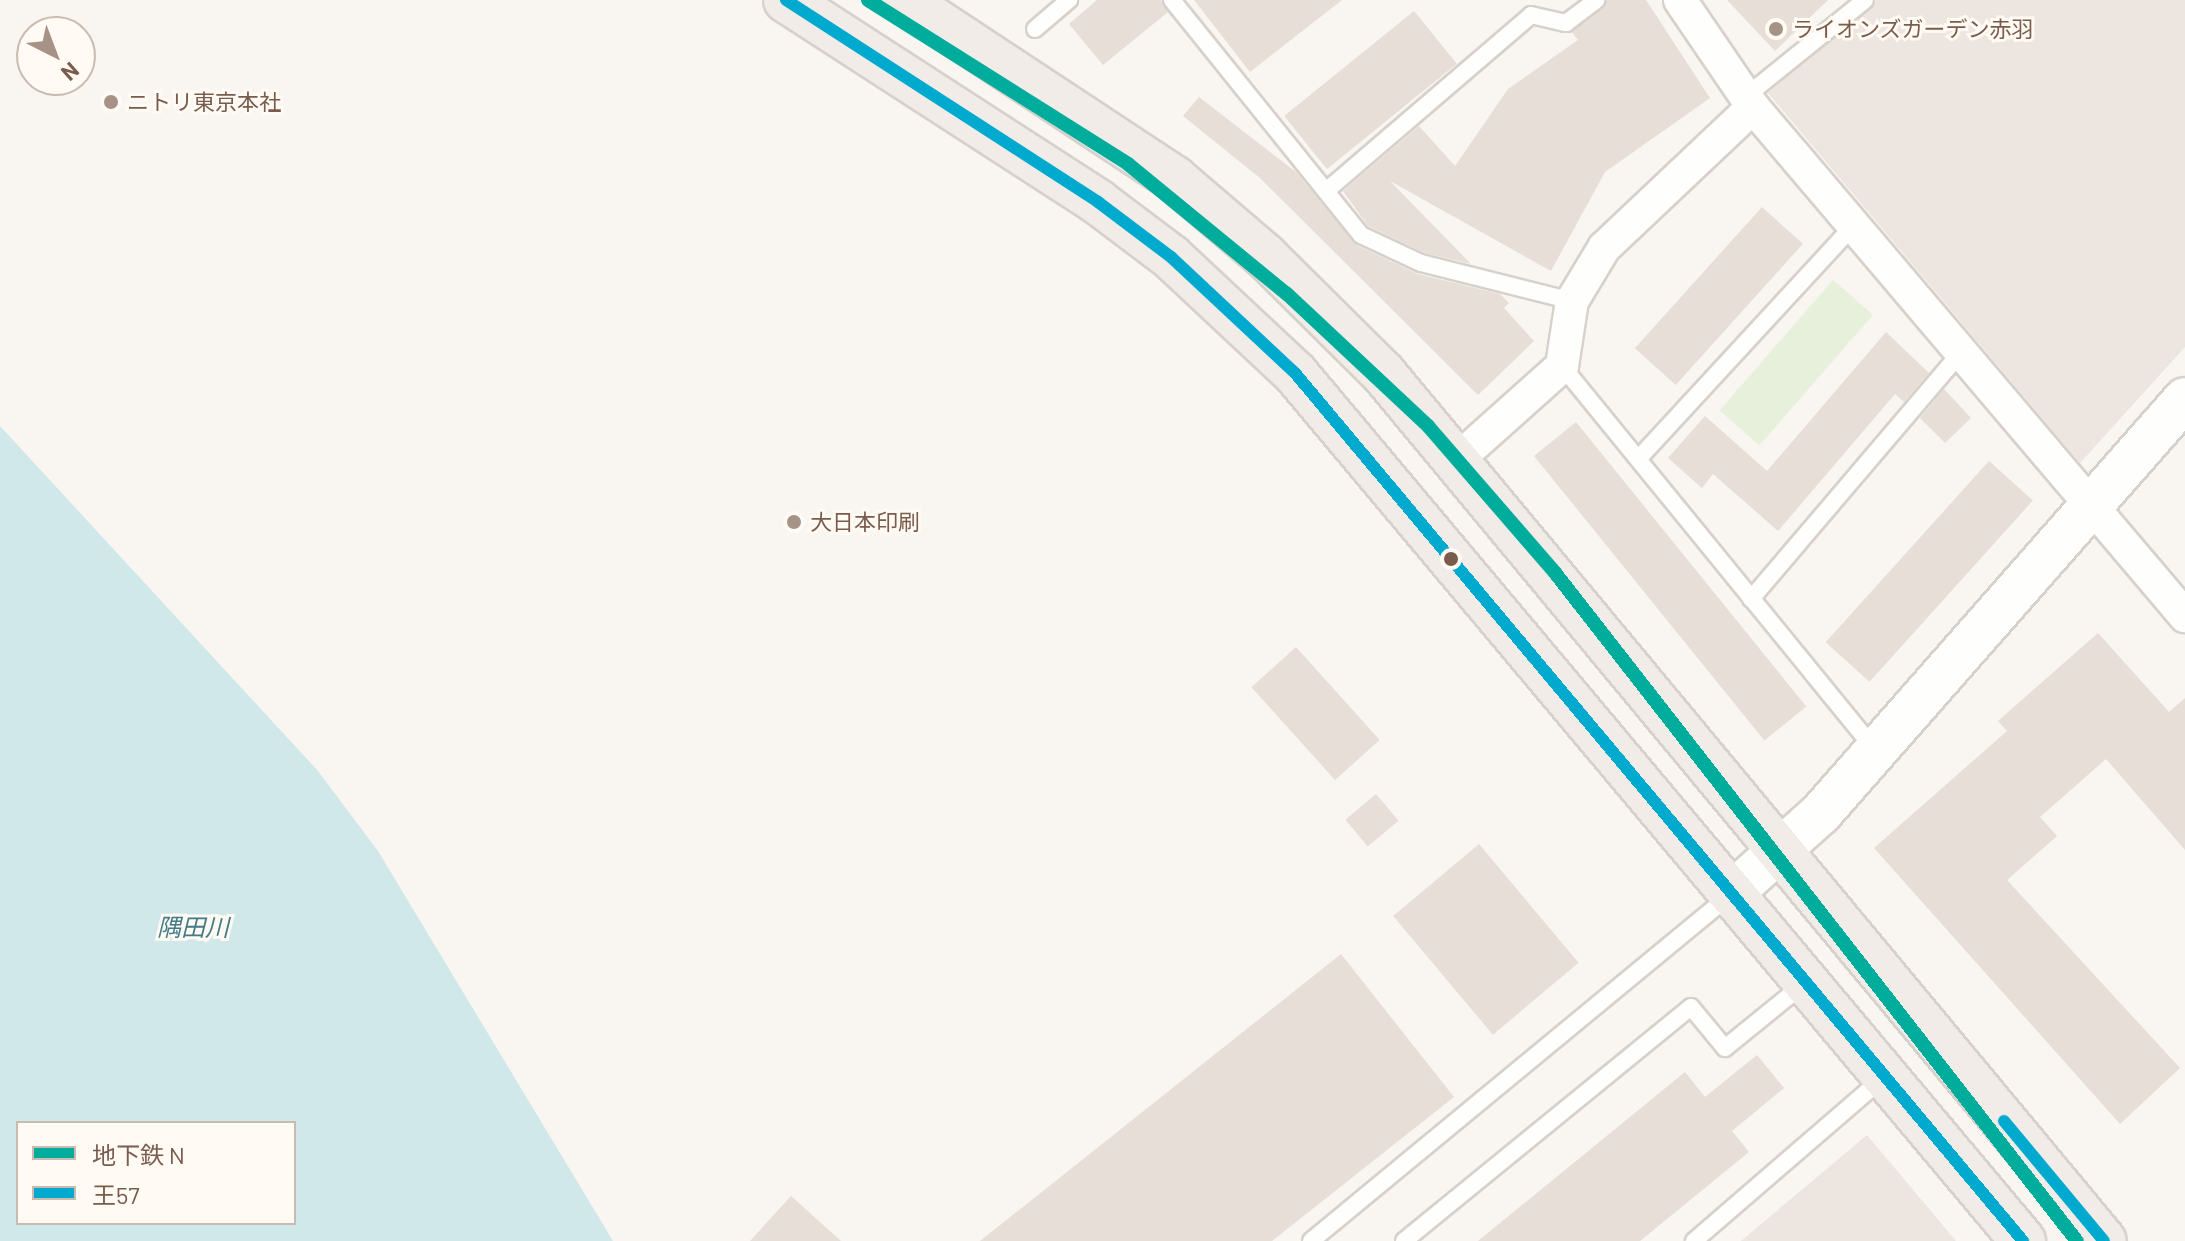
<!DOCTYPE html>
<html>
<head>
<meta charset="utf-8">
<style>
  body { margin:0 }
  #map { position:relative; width:2185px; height:1241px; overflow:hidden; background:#f9f5f0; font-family:Barlow,"Noto Sans JP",sans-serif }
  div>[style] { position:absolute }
  .industrial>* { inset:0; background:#ede5e0 }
  .green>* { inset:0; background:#e7f0db; transform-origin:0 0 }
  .water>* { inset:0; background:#d0e8ea }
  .building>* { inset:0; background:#e6ded7; transform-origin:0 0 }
  .roads { filter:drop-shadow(2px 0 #d7d1cb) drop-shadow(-2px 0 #d7d1cb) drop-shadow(0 2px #d7d1cb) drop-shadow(0 -2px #d7d1cb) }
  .service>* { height:16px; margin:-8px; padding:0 8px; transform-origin:8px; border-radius:8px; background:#fefefd }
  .minor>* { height:32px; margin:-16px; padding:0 16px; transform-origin:16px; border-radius:16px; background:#fefefd }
  .tertiary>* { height:42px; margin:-21px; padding:0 21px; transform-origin:21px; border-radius:21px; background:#fefefd }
  .trunk>* { height:44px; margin:-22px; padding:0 22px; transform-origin:22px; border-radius:22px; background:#f2ece8 }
  .bus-1>* { height:12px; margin:-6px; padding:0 6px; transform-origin:6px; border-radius:6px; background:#00a9ce }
  .metro-1>* { height:14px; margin:-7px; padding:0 7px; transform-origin:7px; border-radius:7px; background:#00ac9b }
  .dots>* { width:22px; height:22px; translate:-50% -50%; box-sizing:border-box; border:4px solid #fffaf3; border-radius:50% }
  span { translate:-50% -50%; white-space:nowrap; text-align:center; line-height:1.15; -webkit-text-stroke:6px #fffaf3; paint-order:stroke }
  .poi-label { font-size:22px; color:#7a5c4d }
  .left { translate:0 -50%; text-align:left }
  .water-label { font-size:24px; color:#437c86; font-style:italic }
  .legend { position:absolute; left:16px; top:1121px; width:280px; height:104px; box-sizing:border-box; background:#fffaf3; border:2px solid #cabbb1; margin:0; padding:10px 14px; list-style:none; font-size:24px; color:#7a5c4d }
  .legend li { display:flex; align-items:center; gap:16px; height:40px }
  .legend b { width:40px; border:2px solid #cabbb1 }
  .north { position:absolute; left:16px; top:16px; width:80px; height:80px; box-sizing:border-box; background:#fffaf3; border:2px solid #cabbb1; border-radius:50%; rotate:138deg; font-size:22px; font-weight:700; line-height:32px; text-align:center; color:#7a5c4d }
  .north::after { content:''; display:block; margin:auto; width:28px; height:36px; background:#a69286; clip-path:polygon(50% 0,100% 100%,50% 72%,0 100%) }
</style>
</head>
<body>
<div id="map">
  <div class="industrial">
    <div style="clip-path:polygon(1876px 0,2185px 0,2185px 347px,2080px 463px,1768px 93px)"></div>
    <div style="clip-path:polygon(1867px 1135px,1956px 1241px,1741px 1241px)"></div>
  </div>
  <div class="green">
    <div style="left:1833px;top:280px;width:53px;height:173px;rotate:41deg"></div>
  </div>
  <div class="water">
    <div style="clip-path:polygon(evenodd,0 426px,318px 771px,378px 851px,613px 1241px,0 1241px,0 426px,18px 1123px,294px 1123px,294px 1223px,18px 1223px,18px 1123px)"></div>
  </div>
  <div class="building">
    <div style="clip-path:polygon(1097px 0,1161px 0,1168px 12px,1103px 65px,1069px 24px)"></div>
    <div style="clip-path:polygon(1194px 0,1342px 0,1250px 72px)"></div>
    <div style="clip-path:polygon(1607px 0,1646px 0,1710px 98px,1605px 172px,1551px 271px,1390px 181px,1471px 264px,1425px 253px,1368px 226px,1343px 191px,1419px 126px,1455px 166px,1508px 89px,1578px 40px,1572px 32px)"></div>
    <div style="clip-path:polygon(1727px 0,1828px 0,1775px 51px)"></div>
    <div style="left:1414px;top:11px;width:68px;height:167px;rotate:51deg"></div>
    <div style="clip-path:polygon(1199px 97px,1296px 172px,1356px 245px,1418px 274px,1500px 294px,1509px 303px,1504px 308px,1534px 341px,1478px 395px,1260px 178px,1183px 116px)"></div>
    <div style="left:1762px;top:207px;width:55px;height:190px;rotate:42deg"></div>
    <div style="clip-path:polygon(1886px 332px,1929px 373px,1904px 402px,1895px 394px,1778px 531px,1713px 474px,1702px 488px,1668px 458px,1705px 416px,1767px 471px)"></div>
    <div style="clip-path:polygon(1944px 389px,1971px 418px,1945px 443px,1920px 418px)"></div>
    <div style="left:1576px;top:422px;width:366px;height:54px;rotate:51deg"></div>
    <div style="left:1989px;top:461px;width:59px;height:244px;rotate:42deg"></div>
    <div style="clip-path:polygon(2098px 633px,2169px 712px,2185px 698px,2185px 850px,2106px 759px,2040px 817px,2057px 836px,2007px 880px,2180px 1068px,2120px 1124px,1874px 848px,2007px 731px,1998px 721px)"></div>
    <div style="left:1296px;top:647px;width:125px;height:60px;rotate:48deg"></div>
    <div style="left:1376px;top:794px;width:35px;height:40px;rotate:50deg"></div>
    <div style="left:1479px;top:844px;width:155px;height:112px;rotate:50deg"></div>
    <div style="clip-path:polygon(1341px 954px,1454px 1097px,1272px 1241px,980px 1241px)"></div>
    <div style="clip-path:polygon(1757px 1055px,1784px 1088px,1732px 1131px,1749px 1152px,1640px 1241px,1478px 1241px,1685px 1072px,1705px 1097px)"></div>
    <div style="clip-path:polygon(791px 1196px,841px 1241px,750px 1241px)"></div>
  </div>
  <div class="roads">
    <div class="service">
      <div style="left:1172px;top:0;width:302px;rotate:51.2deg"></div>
      <div style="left:1361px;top:235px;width:66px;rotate:25deg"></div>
      <div style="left:1421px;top:263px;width:156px;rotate:14.1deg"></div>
      <div style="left:1035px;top:29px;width:45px;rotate:-40.5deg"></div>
      <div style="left:1745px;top:97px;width:154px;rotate:-38.9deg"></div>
      <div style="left:1326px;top:191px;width:270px;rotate:-40.6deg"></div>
      <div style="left:1531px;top:15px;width:36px;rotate:13deg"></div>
      <div style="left:1566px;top:23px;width:38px;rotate:-37deg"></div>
      <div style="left:1562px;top:366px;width:494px;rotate:50.8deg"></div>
      <div style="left:1639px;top:458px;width:317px;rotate:-47.3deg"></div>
      <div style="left:1751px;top:599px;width:326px;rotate:-49.6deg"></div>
      <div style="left:1311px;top:1241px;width:542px;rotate:-39.53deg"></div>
      <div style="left:1404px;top:1241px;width:370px;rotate:-39.2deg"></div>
      <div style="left:1691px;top:1007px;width:53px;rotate:50.3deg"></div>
      <div style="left:1725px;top:1048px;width:103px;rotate:-39.1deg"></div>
      <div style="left:1694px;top:1241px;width:252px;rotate:-40.8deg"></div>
    </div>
    <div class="minor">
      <div style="left:1680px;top:0;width:130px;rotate:55.7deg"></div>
      <div style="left:1753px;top:107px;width:668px;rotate:49.68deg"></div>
      <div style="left:1457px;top:460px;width:141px;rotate:-41.8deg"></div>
      <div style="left:1562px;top:366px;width:66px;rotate:-81.3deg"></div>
      <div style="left:1572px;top:301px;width:62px;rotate:-58.9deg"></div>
      <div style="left:1604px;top:248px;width:205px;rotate:-43.4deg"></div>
    </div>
    <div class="tertiary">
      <div style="left:1733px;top:892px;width:118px;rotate:-41.9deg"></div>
      <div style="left:1821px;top:813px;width:551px;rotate:-48.68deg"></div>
    </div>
    <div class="trunk">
      <div style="left:786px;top:0;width:372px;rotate:32.9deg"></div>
      <div style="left:1098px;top:202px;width:91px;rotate:37deg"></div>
      <div style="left:1171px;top:257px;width:170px;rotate:43.1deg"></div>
      <div style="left:1295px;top:373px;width:1133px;rotate:50.01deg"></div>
      <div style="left:904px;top:0;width:325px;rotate:33.4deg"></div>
      <div style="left:1175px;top:179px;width:118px;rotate:40.5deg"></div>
      <div style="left:1265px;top:256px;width:166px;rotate:44.8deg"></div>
      <div style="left:1383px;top:373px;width:1128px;rotate:50.29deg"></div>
    </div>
  </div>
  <div class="bus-1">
    <div style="left:786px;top:0;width:372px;rotate:32.9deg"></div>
    <div style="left:1098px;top:202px;width:91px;rotate:37deg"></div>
    <div style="left:1171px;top:257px;width:170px;rotate:43.1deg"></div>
    <div style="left:1295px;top:373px;width:1133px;rotate:50.01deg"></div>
    <div style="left:2004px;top:1121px;width:156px;rotate:50.2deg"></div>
  </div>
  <div class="metro-1">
    <div style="left:868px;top:0;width:307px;rotate:32.2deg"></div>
    <div style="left:1128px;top:164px;width:205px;rotate:39.3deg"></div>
    <div style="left:1287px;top:294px;width:193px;rotate:43.1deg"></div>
    <div style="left:1428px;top:426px;width:196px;rotate:49.1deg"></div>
    <div style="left:1556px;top:574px;width:846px;rotate:52.01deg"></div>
  </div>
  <div class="dots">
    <div style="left:1776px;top:29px;background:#a69286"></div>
    <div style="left:111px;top:102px;background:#a69286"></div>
    <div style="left:794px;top:522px;background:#a69286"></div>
    <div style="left:1451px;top:559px;background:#7a5c4d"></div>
  </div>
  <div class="poi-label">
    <span class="left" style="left:1792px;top:29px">ライオンズガーデン赤羽</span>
    <span class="left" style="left:127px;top:102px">ニトリ東京本社</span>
    <span class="left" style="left:810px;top:522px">大日本印刷</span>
  </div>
  <div class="water-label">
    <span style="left:193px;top:927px">隅田川</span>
  </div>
  <ul class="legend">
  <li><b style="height:10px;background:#00ac9b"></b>地下鉄 N</li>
  <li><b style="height:10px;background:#00a9ce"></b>王57</li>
  </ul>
  <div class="north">N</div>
</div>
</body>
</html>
